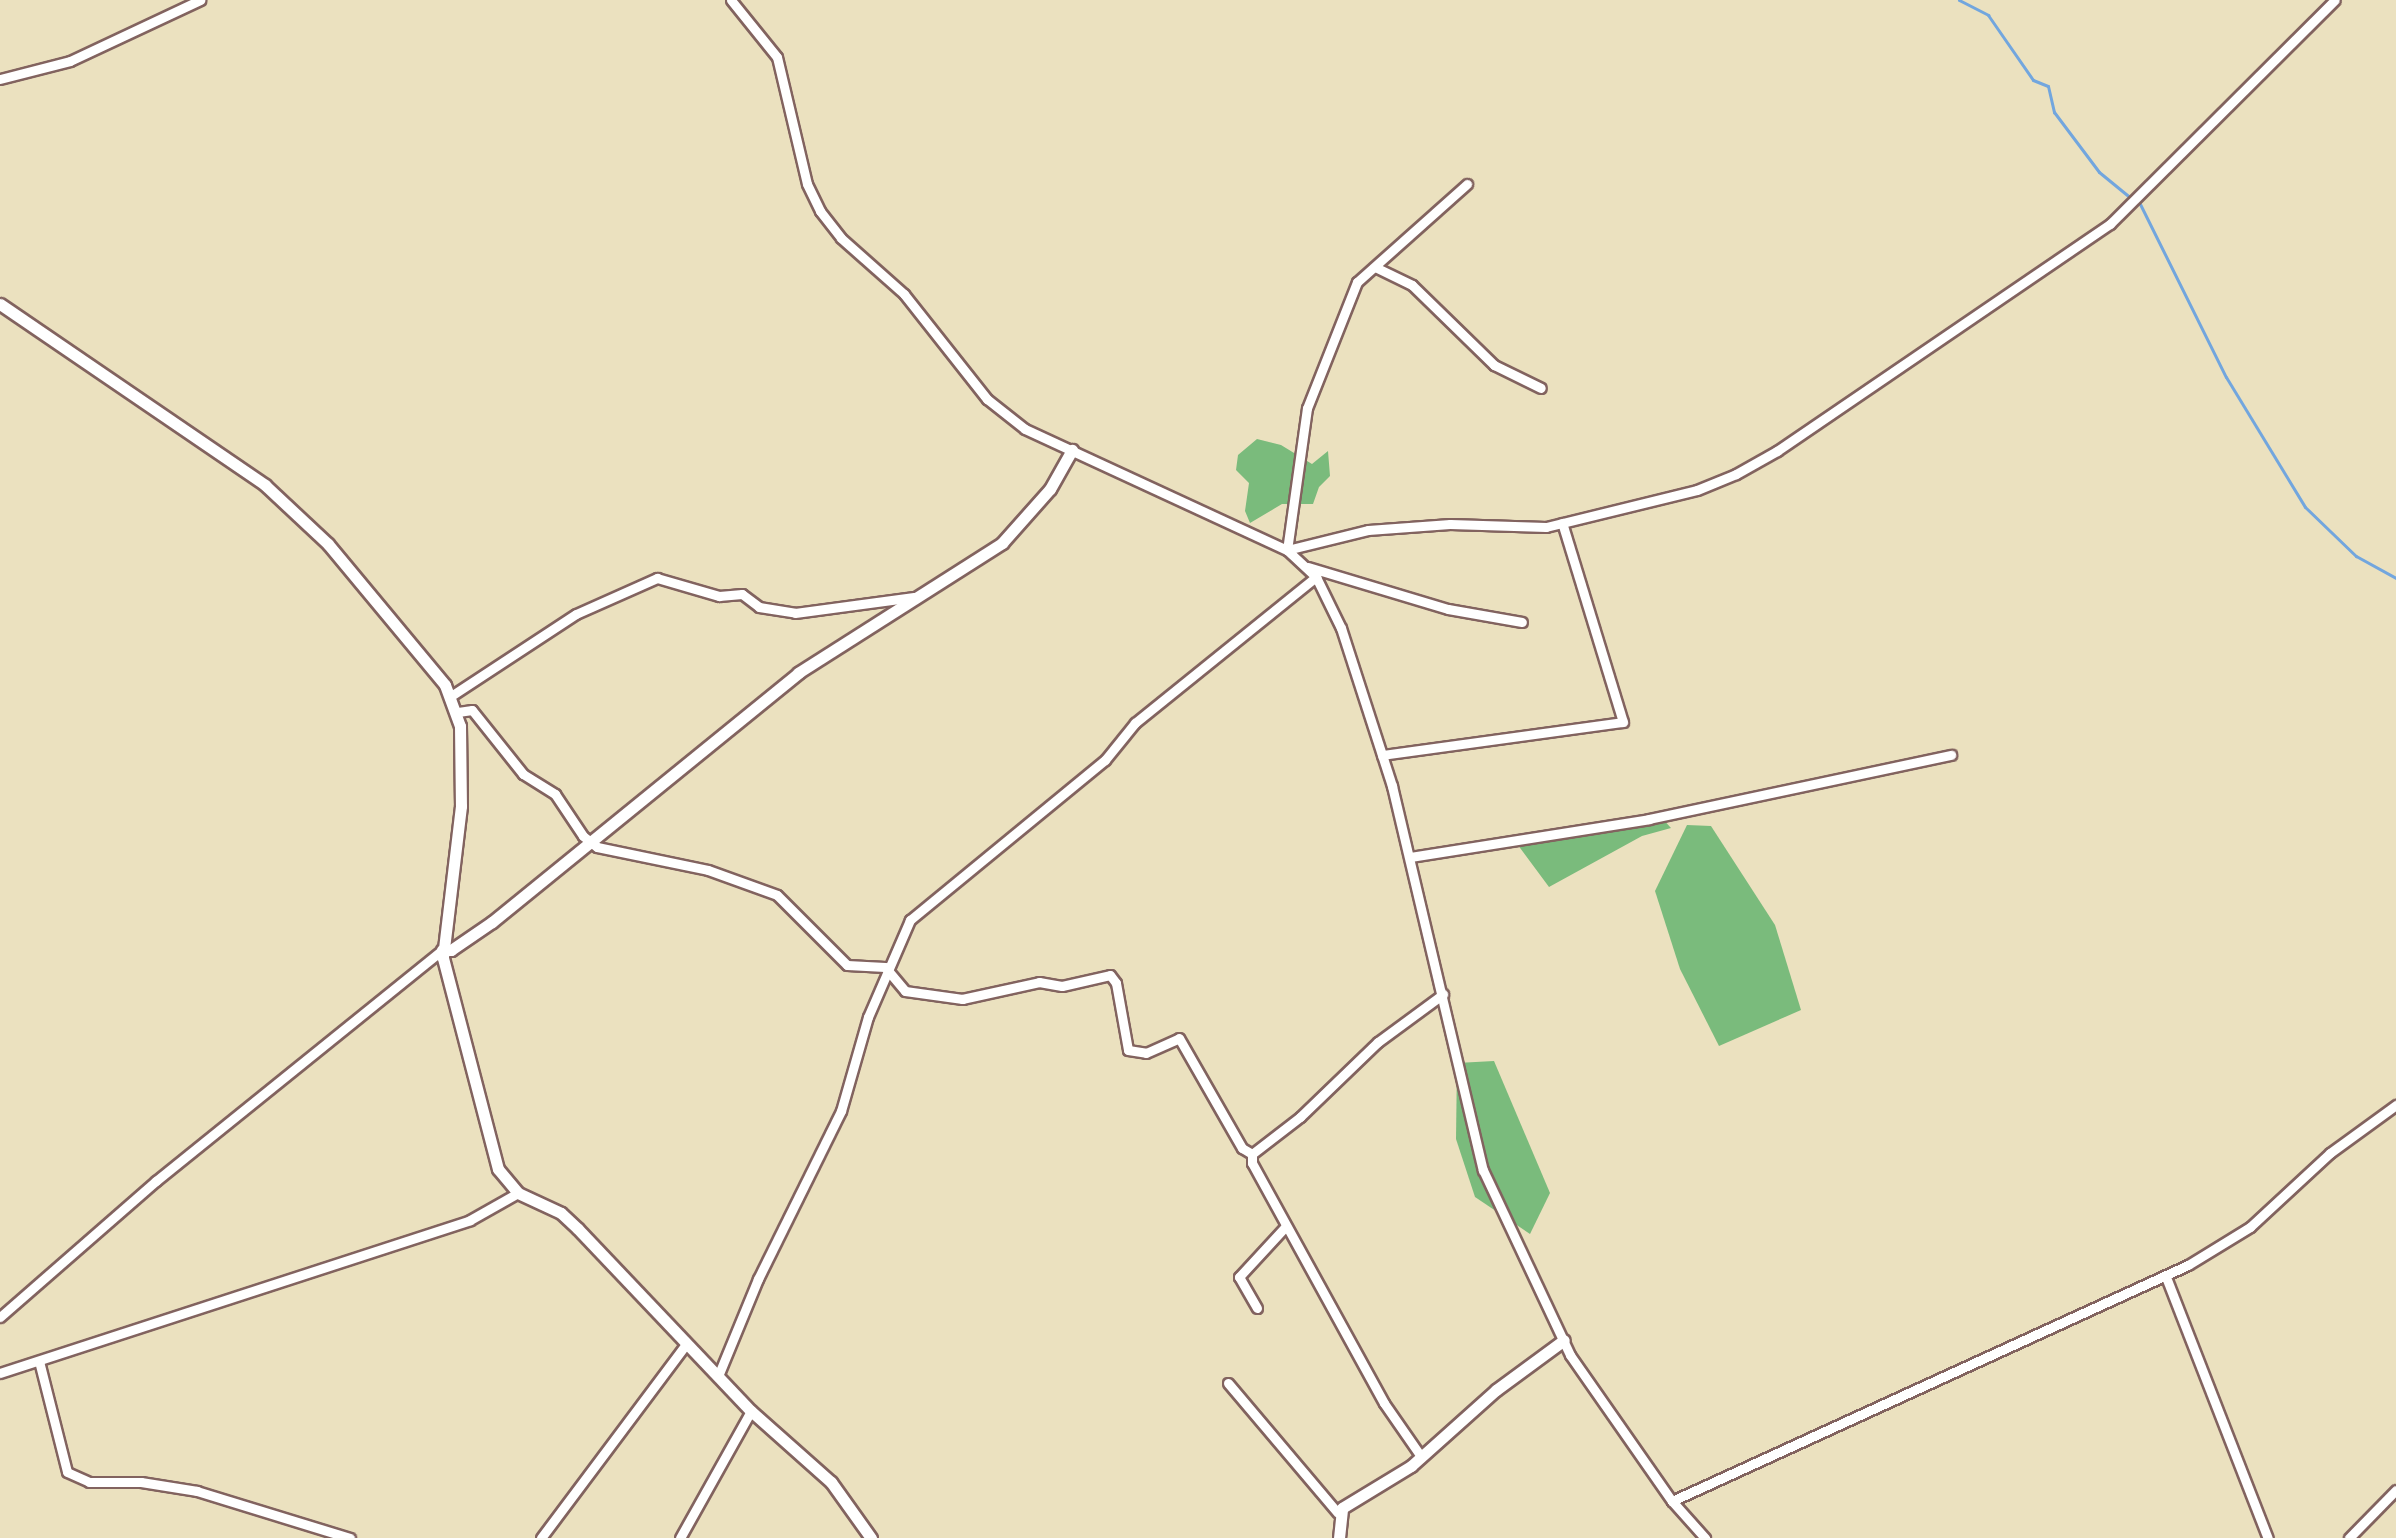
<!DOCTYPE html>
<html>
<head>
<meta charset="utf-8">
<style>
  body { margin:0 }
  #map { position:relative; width:2396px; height:1538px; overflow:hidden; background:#ebe1bf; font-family:Delius,sans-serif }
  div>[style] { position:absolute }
  .forest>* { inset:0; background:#7abb7c }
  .stream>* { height:3px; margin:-1.5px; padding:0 1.5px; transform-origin:1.5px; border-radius:1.5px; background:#72a6de }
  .roads { filter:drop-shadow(2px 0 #82635f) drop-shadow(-2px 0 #82635f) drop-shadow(0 2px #82635f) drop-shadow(0 -2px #82635f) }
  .minor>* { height:9px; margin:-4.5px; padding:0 4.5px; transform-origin:4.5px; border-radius:4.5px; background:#fff }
  .tertiary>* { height:11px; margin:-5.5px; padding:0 5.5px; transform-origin:5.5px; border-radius:5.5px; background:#fff }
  span { translate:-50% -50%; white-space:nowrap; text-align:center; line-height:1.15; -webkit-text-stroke:6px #fff; paint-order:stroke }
</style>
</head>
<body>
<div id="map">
  <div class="forest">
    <div style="clip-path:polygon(1257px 439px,1281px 445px,1312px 464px,1328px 451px,1330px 476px,1319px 487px,1313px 504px,1282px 504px,1250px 523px,1245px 511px,1249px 483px,1236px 470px,1238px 455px)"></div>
    <div style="clip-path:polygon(1661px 817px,1671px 828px,1642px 836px,1549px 887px,1515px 841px)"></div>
    <div style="clip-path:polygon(1687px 825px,1711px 826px,1775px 925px,1801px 1010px,1719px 1046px,1680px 969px,1655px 891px)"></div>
    <div style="clip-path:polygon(1494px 1061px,1550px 1193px,1530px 1234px,1475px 1197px,1456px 1139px,1457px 1063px)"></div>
  </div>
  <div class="stream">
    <div style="left:1959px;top:0;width:33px;rotate:27deg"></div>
    <div style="left:1988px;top:15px;width:79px;rotate:55.3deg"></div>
    <div style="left:2033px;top:80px;width:16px;rotate:22deg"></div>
    <div style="left:2048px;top:86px;width:27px;rotate:77deg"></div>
    <div style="left:2054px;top:112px;width:75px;rotate:53.1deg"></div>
    <div style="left:2099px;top:172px;width:43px;rotate:39.3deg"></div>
    <div style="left:2140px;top:204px;width:193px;rotate:63.6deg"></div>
    <div style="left:2226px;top:377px;width:152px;rotate:58.7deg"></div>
    <div style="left:2305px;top:507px;width:71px;rotate:43.9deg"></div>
    <div style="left:2356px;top:556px;width:46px;rotate:28.8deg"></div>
  </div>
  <div class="roads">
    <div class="minor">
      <div style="left:731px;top:0;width:73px;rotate:51.1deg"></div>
      <div style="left:777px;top:57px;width:130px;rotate:76.7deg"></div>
      <div style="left:807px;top:184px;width:30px;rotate:64deg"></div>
      <div style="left:820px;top:211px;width:34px;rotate:52deg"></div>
      <div style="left:841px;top:238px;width:84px;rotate:41.6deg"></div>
      <div style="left:904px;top:294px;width:134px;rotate:51.7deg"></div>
      <div style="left:987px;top:399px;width:48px;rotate:38.3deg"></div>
      <div style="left:1025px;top:429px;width:289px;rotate:24.8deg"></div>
      <div style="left:1287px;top:550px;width:40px;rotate:43deg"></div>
      <div style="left:1316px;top:577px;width:57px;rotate:63.9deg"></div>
      <div style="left:1341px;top:628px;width:166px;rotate:72.1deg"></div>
      <div style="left:1392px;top:786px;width:395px;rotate:76.7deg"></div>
      <div style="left:1483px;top:1170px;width:204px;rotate:64.8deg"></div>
      <div style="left:1570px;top:1355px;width:178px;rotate:55.1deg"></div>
      <div style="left:1672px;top:1501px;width:50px;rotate:48.3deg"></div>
      <div style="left:0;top:79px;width:72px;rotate:-14.4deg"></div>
      <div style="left:70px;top:61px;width:144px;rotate:-25.1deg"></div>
      <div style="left:1467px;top:184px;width:147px;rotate:138.3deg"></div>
      <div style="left:1357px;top:282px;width:136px;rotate:111.6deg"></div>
      <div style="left:1307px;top:408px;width:143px;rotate:98deg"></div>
      <div style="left:1287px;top:550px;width:83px;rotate:-13.9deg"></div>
      <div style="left:1368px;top:530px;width:82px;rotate:-4.2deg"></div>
      <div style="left:1450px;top:524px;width:96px;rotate:1.8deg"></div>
      <div style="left:1546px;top:527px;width:155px;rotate:-13.8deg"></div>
      <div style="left:1697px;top:490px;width:42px;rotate:-22.3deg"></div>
      <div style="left:1736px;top:474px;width:47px;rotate:-29.3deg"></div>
      <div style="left:1777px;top:451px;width:403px;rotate:-34.3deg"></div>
      <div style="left:2110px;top:224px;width:317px;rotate:-44.9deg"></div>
      <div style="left:1375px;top:267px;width:41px;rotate:25.9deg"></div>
      <div style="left:1412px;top:285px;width:115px;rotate:44.3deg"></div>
      <div style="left:1494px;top:365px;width:52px;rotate:26.1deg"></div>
      <div style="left:1308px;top:567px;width:146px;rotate:16.7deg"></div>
      <div style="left:1448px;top:609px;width:75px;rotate:10deg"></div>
      <div style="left:451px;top:696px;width:149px;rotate:-33.3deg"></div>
      <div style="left:576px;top:614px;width:89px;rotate:-24deg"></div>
      <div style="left:657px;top:578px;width:65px;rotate:16.2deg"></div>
      <div style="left:719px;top:596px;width:23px;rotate:-5deg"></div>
      <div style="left:742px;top:594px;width:21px;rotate:37deg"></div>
      <div style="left:759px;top:607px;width:36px;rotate:9deg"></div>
      <div style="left:795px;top:613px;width:120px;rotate:-7.7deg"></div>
      <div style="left:458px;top:712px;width:14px;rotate:-8deg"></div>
      <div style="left:472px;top:710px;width:82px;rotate:51.4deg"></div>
      <div style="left:523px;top:774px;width:38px;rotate:32deg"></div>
      <div style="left:555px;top:794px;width:50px;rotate:56.3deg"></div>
      <div style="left:583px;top:836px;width:18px;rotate:38deg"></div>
      <div style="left:597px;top:847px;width:113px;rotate:11.7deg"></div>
      <div style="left:708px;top:870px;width:73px;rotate:19.9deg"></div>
      <div style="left:777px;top:895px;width:99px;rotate:45deg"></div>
      <div style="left:847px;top:965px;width:38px;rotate:3deg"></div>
      <div style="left:885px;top:967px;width:31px;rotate:50deg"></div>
      <div style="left:905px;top:991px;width:58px;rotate:8deg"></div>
      <div style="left:962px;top:999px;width:79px;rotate:-12.4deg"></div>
      <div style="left:1039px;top:982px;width:23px;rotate:10deg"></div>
      <div style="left:1062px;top:986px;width:49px;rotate:-12.9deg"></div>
      <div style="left:1110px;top:975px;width:10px;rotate:53deg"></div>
      <div style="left:1116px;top:983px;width:68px;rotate:79.8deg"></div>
      <div style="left:1128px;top:1050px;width:18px;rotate:9deg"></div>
      <div style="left:1146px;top:1053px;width:36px;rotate:-24deg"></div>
      <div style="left:1179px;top:1038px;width:127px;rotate:60.2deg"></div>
      <div style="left:1242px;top:1148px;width:12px;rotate:31deg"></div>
      <div style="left:1382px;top:755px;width:243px;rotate:-7.8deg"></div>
      <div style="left:1623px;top:722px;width:208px;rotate:-107deg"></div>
      <div style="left:1410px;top:857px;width:242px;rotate:-9deg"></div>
      <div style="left:1649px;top:819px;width:309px;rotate:-12deg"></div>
      <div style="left:2166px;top:1277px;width:280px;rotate:68.7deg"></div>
      <div style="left:1257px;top:1308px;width:36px;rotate:-120deg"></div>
      <div style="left:1239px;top:1277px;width:69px;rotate:-47.3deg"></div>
      <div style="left:0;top:1317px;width:207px;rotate:-41.1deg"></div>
      <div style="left:156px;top:1181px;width:368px;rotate:-38.9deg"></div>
      <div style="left:39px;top:1361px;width:114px;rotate:75.8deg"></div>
      <div style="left:67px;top:1472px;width:24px;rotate:24deg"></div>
      <div style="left:89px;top:1482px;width:52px"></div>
      <div style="left:141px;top:1482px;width:57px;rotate:9.1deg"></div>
      <div style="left:197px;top:1491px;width:160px;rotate:17.1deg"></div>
      <div style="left:0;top:1373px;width:494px;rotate:-18deg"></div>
      <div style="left:470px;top:1220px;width:55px;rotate:-29.4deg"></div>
      <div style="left:718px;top:1376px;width:105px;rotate:-67.6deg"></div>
      <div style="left:758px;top:1279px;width:187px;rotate:-63.7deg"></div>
      <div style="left:841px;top:1111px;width:98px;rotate:-74deg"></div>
      <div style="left:868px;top:1017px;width:106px;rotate:-66.6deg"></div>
      <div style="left:910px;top:920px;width:252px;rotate:-39.4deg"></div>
      <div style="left:1105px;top:760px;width:48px;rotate:-51deg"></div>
      <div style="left:1135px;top:723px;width:233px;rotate:-38.9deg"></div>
      <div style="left:1228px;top:1383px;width:170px;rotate:49.8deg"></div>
      <div style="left:1420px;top:1455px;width:63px;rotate:-124.7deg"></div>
      <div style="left:1384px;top:1403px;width:274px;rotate:-118.8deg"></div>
      <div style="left:1252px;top:1163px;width:9px;rotate:-90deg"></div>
      <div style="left:1252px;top:1154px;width:61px;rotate:-37.6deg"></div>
      <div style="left:1300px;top:1117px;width:108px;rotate:-43.9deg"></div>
      <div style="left:1378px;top:1042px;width:81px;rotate:-36.4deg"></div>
      <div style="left:1672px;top:1501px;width:567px;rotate:-24.58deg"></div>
      <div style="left:2188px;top:1265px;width:73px;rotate:-31.5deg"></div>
      <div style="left:2250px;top:1227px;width:109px;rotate:-42.8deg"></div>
      <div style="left:2330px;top:1153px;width:82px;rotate:-36deg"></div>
      <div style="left:541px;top:1538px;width:242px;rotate:-53.2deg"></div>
      <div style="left:680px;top:1538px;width:145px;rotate:-60.8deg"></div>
      <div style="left:2349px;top:1538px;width:67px;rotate:-45.6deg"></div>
    </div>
    <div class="tertiary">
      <div style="left:0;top:304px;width:321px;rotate:34.3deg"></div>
      <div style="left:265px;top:485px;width:86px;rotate:43.1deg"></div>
      <div style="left:328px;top:544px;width:183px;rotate:50.3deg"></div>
      <div style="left:445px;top:685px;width:44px;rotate:69.9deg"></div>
      <div style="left:460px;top:726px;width:80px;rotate:89.3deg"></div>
      <div style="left:461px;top:806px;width:153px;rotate:96.8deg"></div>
      <div style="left:443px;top:958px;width:218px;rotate:75.4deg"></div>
      <div style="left:498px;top:1169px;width:31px;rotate:50deg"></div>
      <div style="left:518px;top:1193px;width:47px;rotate:24.9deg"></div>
      <div style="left:561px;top:1213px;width:23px;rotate:43deg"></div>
      <div style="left:578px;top:1229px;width:251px;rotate:46.5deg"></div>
      <div style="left:751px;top:1411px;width:107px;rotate:41.6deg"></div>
      <div style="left:831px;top:1482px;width:69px;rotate:54.5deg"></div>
      <div style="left:442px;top:950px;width:9px"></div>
      <div style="left:451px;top:950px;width:50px;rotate:-34.3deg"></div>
      <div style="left:492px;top:922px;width:395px;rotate:-39.1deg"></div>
      <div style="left:798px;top:673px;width:242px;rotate:-32.5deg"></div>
      <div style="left:1002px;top:543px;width:72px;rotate:-48.4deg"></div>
      <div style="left:1050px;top:489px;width:45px;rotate:-60.6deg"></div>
      <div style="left:1339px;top:1538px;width:30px;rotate:-84deg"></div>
      <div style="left:1342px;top:1508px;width:81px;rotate:-31.3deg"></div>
      <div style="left:1411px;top:1466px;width:114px;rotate:-41.8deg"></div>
      <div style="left:1496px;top:1390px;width:84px;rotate:-36.3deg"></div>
    </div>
  </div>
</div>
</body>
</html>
